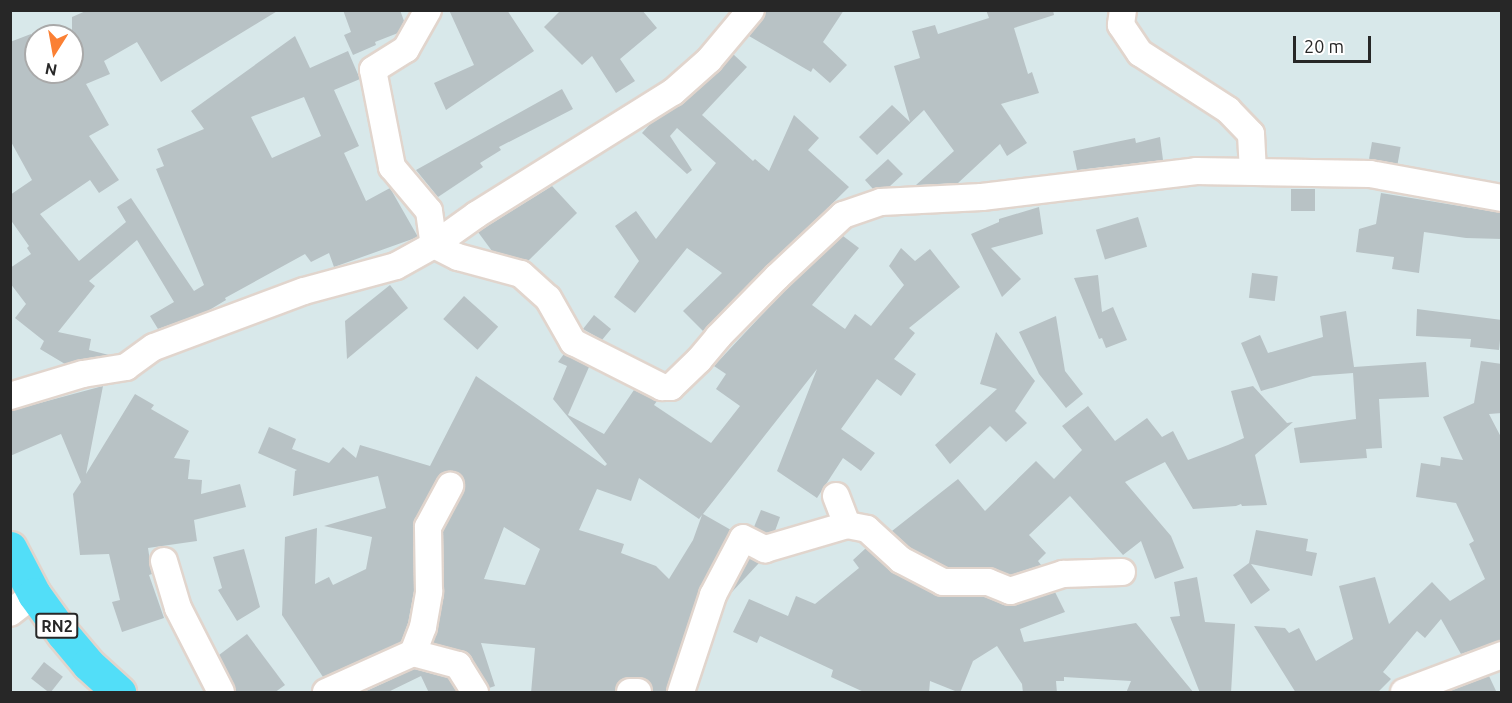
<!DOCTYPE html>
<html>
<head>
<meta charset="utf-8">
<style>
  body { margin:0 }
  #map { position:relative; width:1512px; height:703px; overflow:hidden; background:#d8e8ea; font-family:Ubuntu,sans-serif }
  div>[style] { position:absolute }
  .building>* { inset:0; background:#b8c2c5; transform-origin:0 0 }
  .roads { filter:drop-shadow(2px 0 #e1d5cd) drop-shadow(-2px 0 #e1d5cd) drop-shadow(0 2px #e1d5cd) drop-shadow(0 -2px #e1d5cd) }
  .minor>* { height:26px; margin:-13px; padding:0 13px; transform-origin:13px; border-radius:13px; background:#fff }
  .trunk>* { height:33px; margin:-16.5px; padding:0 16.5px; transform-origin:16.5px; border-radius:16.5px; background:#52def8 }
  span { translate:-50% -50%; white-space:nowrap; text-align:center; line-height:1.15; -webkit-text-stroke:5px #fff; paint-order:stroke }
  .shield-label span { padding:2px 4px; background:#fff; border:2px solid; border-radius:4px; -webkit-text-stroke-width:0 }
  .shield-label { font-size:16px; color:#272727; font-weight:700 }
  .frame { position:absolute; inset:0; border:12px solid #272727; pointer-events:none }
  .north { position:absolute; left:24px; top:24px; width:60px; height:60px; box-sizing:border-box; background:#fff; border:2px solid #a9a9a9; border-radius:50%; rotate:191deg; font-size:16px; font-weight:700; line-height:24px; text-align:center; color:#272727 }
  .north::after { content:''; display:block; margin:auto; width:21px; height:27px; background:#fb8034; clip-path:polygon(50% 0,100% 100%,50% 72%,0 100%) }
  .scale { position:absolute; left:1293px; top:36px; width:78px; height:27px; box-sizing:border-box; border:3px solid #272727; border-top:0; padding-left:8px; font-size:18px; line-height:21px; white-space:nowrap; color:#272727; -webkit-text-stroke:4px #fff; paint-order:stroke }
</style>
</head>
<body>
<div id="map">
  <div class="building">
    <div style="clip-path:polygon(evenodd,88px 10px,279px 10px,161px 82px,137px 42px,104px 61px,110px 74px,86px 84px,109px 125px,89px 136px,119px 180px,99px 193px,90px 180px,40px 214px,79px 261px,126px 222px,117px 207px,131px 198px,194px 291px,204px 285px,156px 169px,164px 166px,157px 149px,204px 129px,191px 111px,295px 36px,310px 68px,348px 51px,360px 79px,334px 90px,359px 146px,344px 153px,366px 201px,390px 188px,418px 237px,334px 267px,329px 253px,311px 262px,305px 254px,225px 298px,226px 300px,206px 312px,158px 329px,150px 316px,174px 302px,137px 240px,89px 281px,95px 286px,58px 332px,91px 339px,89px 350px,109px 355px,65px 364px,40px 349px,44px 341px,15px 318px,26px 304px,10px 283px,10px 268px,31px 254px,27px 248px,29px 246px,10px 219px,10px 195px,32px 180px,10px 140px,10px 42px,31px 34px,36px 46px,36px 72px,72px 72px,72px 17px,88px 10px,304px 97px,321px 136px,272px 158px,251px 117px,304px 97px)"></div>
    <div style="clip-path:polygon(343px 10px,400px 10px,404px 21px,398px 33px,375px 42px,376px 45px,353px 55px,344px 35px,351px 32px)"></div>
    <div style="clip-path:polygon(449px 10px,507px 10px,534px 51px,446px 110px,434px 83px,474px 65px)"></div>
    <div style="clip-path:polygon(561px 10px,642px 10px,657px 28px,620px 59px,635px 81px,616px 93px,592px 56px,582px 65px,544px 27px)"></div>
    <div style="clip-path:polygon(766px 10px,844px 10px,823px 42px,847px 65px,830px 83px,813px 68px,811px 72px,749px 36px,762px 20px)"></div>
    <div style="clip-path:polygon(986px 10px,1053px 10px,1054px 15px,1014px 28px,1028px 74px,1032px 72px,1039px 93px,1001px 104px,1027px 143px,1007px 156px,1000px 144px,958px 183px,916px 185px,954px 151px,924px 110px,877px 155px,859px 137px,892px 105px,910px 122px,894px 66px,920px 58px,912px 31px,935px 25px,938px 34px,989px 18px)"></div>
    <div style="clip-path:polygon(733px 54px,747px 67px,702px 115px,753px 161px,755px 159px,769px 171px,794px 115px,819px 138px,808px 150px,849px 187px,703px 331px,683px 311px,722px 273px,687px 248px,635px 313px,614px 297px,639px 261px,615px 226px,636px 211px,656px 239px,716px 163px,677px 128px,670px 136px,692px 170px,687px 174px,642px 133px,651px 123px,683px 103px)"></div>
    <div style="clip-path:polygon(562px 89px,573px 109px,499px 147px,501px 150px,480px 163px,483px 167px,438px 197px,416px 170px)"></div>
    <div style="clip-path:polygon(1160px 137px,1163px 160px,1077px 170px,1073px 151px,1135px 138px,1136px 143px)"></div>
    <div style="left:1372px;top:142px;width:29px;height:17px;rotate:10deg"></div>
    <div style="clip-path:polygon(888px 159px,903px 174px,889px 187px,873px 189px,865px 180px)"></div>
    <div style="clip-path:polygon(552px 186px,577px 213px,528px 261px,492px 251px,478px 232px)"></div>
    <div style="left:1291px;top:189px;width:24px;height:22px"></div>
    <div style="clip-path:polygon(1381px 193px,1502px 213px,1502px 239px,1466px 238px,1424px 232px,1419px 273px,1392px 269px,1394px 257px,1356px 252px,1359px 229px,1376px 224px)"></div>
    <div style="clip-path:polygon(1039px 207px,1043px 234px,991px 248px,1021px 279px,1002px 297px,971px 234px,999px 222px,999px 219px)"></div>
    <div style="left:1138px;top:217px;width:31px;height:44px;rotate:73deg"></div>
    <div style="clip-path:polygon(evenodd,843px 236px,859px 248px,812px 305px,845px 329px,855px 314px,871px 326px,904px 285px,889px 266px,901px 248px,915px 261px,930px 249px,960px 287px,909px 328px,915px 333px,894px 359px,916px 374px,901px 396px,877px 379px,841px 429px,875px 453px,861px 471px,843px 458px,817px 498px,777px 471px,817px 369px,703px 514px,731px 530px,699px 590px,666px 693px,653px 693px,651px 684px,638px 677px,622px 679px,615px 693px,531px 693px,535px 648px,481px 643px,495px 686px,489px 688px,470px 656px,462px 651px,433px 643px,444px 595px,443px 531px,465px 486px,462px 478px,450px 471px,437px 478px,415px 520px,414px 591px,408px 623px,401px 642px,323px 677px,282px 615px,285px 537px,317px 528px,315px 584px,329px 577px,333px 585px,366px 569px,372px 537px,324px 526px,386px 508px,378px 476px,293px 496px,295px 471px,297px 470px,258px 453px,269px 427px,296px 439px,292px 449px,329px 463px,343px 447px,356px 458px,360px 445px,430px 466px,476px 376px,605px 466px,607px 464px,553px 399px,567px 366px,558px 362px,564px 354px,589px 367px,568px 415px,604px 434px,634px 390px,657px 401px,654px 405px,711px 443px,740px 406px,716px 389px,726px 374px,714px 366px,787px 288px,843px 236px,639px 478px,699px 519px,702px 515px,693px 540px,669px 579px,656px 566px,621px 553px,624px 544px,579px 530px,597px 489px,631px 501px,639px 478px,843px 236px,504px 527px,540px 549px,525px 585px,484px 579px,504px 527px)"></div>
    <div style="left:1252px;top:273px;width:26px;height:25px;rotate:7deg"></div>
    <div style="clip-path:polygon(1098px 275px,1102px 312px,1113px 307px,1127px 340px,1106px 348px,1102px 338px,1099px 339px,1074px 278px)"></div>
    <div style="clip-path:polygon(390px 285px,408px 308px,347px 359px,345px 321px)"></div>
    <div style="left:464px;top:296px;width:46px;height:31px;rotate:42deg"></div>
    <div style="clip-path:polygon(1417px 309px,1502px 320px,1499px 350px,1470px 347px,1471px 339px,1416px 336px)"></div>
    <div style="clip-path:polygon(1346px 311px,1354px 367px,1426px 362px,1429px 397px,1379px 399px,1382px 448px,1366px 449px,1367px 458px,1300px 463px,1294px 428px,1356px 419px,1353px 373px,1313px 376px,1261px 391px,1241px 343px,1260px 335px,1268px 353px,1323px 337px,1320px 316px)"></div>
    <div style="clip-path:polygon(594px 315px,611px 329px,602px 340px,583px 329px)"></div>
    <div style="clip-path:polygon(1056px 316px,1065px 371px,1083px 394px,1066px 408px,1039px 374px,1019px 332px)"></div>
    <div style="clip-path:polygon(996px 332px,1035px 381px,1015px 411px,1027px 423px,1006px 442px,990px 426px,950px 464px,935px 445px,997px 389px,980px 384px)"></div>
    <div style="clip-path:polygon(1481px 361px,1502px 364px,1502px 413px,1489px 414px,1502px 439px,1502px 640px,1461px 654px,1441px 619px,1425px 638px,1417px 631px,1383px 672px,1391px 679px,1377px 693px,1296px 693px,1254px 626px,1285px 628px,1289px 633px,1299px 628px,1316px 661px,1353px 639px,1339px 586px,1375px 577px,1389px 624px,1432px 582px,1450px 601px,1485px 579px,1469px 544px,1474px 541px,1456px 503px,1416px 497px,1421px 463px,1440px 466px,1441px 457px,1463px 460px,1443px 417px,1474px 403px)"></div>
    <div style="clip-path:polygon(103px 386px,86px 474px,135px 394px,154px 405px,151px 409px,189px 431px,174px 458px,190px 460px,188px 479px,202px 480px,201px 494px,240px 484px,246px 507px,194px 520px,197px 541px,148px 548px,152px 574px,149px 575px,164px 618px,122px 632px,112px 602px,120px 600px,109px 554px,80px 555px,73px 494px,81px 482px,61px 434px,10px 456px,10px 411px)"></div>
    <div style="clip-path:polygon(1253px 386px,1287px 423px,1293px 422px,1255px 455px,1267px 505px,1242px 506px,1241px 504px,1236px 506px,1193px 509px,1165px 462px,1125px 482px,1171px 536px,1184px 568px,1155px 579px,1141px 541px,1123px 555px,1070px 496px,1029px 535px,1046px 553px,1038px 561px,1041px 565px,1011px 575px,988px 567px,947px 567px,910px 548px,892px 531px,958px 479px,985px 511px,1036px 461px,1054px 479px,1082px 450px,1062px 426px,1088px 406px,1115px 441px,1147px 418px,1162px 437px,1173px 431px,1188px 460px,1228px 445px,1244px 438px,1231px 391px)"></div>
    <div style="clip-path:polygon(761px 510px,780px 517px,775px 531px,766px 533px,754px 527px)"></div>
    <div style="clip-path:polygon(1256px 530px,1308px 539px,1306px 551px,1317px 553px,1312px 576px,1251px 564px,1270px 590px,1251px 604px,1233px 575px,1249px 563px)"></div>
    <div style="clip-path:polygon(866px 548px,894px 573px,942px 597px,985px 597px,1004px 605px,1014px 605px,1055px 592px,1065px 612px,1020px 629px,1024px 642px,1136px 623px,1194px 693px,1126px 693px,1131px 681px,1064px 677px,1064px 681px,1056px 681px,1057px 693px,1023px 693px,1022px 684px,997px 646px,973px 661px,960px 693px,930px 681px,929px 693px,866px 693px,831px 677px,833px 670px,760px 636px,757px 643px,733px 632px,749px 599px,788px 616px,796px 596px,815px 604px,859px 568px,853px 560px)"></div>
    <div style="clip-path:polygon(244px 549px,260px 607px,237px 621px,218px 590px,222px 588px,213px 557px)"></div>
    <div style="clip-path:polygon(749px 558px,759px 563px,731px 593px)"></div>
    <div style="clip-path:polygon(1197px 577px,1205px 622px,1235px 624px,1231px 693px,1200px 693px,1170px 617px,1180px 616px,1174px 582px)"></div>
    <div style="clip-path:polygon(247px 634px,285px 685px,274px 693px,236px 693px,219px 655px)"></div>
    <div style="left:44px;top:662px;width:24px;height:21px;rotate:38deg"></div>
    <div style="clip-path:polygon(414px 669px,448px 678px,458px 693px,429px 693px,421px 676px,386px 693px,362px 693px)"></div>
    <div style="clip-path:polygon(1489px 676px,1497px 693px,1445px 693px)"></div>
  </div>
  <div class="roads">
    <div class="minor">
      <div style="left:428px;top:10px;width:45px;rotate:119.4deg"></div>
      <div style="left:406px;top:49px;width:39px;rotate:148deg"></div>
      <div style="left:373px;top:70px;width:99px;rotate:78.9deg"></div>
      <div style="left:392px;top:167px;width:57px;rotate:49.9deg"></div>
      <div style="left:429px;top:211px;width:34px;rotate:82deg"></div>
      <div style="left:434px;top:245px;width:27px;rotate:27deg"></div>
      <div style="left:458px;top:257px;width:65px;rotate:15.1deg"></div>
      <div style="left:521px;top:274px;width:36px;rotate:42deg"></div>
      <div style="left:548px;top:298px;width:51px;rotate:60.4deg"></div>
      <div style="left:573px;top:342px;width:100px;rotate:26.8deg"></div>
      <div style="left:662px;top:387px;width:9px"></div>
      <div style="left:671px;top:387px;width:39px;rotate:-44deg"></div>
      <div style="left:699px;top:360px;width:30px;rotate:-50deg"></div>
      <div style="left:718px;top:337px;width:84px;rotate:-45.5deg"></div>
      <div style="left:777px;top:277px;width:91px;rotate:-43.2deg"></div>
      <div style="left:843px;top:215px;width:40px;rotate:-18.9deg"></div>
      <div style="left:881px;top:202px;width:101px;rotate:-2.8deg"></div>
      <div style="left:982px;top:197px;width:216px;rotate:-6.9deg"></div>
      <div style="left:1196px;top:171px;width:174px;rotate:1deg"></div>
      <div style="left:1370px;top:174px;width:134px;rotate:10.3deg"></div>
      <div style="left:1123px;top:10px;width:15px;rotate:98deg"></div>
      <div style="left:1121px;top:25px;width:34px;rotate:56deg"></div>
      <div style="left:1140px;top:53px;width:105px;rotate:32.9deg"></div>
      <div style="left:1228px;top:110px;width:33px;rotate:46deg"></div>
      <div style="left:1251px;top:134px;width:37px;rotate:87deg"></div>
      <div style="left:10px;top:396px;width:76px;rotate:-16.8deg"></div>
      <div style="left:83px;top:374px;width:44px;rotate:-9.2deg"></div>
      <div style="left:126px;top:367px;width:34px;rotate:-36deg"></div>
      <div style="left:154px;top:347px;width:160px;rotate:-20.5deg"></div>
      <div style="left:304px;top:291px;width:95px;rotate:-15.2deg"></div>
      <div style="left:396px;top:266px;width:43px;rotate:-28.9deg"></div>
      <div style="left:434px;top:245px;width:52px;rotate:-35.5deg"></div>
      <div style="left:476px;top:215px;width:232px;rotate:-32deg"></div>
      <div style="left:673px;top:92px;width:48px;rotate:-41.6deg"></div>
      <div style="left:709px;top:60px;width:65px;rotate:-50deg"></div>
      <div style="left:836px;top:496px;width:31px;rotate:69deg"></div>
      <div style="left:847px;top:525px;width:20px;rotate:11deg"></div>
      <div style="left:867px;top:529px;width:46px;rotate:42.4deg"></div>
      <div style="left:901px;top:560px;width:47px;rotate:27.6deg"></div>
      <div style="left:943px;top:582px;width:45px"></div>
      <div style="left:988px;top:582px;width:24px;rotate:22deg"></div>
      <div style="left:1010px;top:591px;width:56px;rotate:-17.8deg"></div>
      <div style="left:1063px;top:574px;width:59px;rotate:-1.9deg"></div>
      <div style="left:164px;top:561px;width:49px;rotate:73.4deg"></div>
      <div style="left:178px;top:608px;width:94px;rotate:62.9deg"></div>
      <div style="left:10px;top:613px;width:31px;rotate:-38deg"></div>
      <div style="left:413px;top:653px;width:47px;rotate:14.9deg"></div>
      <div style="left:458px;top:665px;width:32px;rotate:58deg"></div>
      <div style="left:326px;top:692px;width:95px;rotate:-24.1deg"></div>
      <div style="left:413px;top:653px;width:28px;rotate:-69deg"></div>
      <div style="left:423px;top:627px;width:36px;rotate:-80deg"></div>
      <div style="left:429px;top:592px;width:65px;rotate:-90.9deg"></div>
      <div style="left:428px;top:527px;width:47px;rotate:-61.8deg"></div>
      <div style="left:630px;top:692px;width:8px"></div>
      <div style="left:681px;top:692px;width:102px;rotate:-71.7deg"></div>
      <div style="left:713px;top:595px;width:64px;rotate:-62.2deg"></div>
      <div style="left:743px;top:538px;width:25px;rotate:27deg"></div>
      <div style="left:765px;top:549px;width:85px;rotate:-16.3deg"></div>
      <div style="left:1404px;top:692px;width:105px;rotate:-20.7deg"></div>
    </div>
    <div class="trunk">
      <div style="left:10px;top:548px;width:52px;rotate:62.4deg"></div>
      <div style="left:34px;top:594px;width:49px;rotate:54.1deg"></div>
      <div style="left:63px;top:634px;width:39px;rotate:50deg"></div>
      <div style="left:88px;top:664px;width:42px;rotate:42.1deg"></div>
    </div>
  </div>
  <div class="shield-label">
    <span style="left:57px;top:626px">RN2</span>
  </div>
  <div class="frame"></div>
  <div class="north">N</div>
  <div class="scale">20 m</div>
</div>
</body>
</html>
